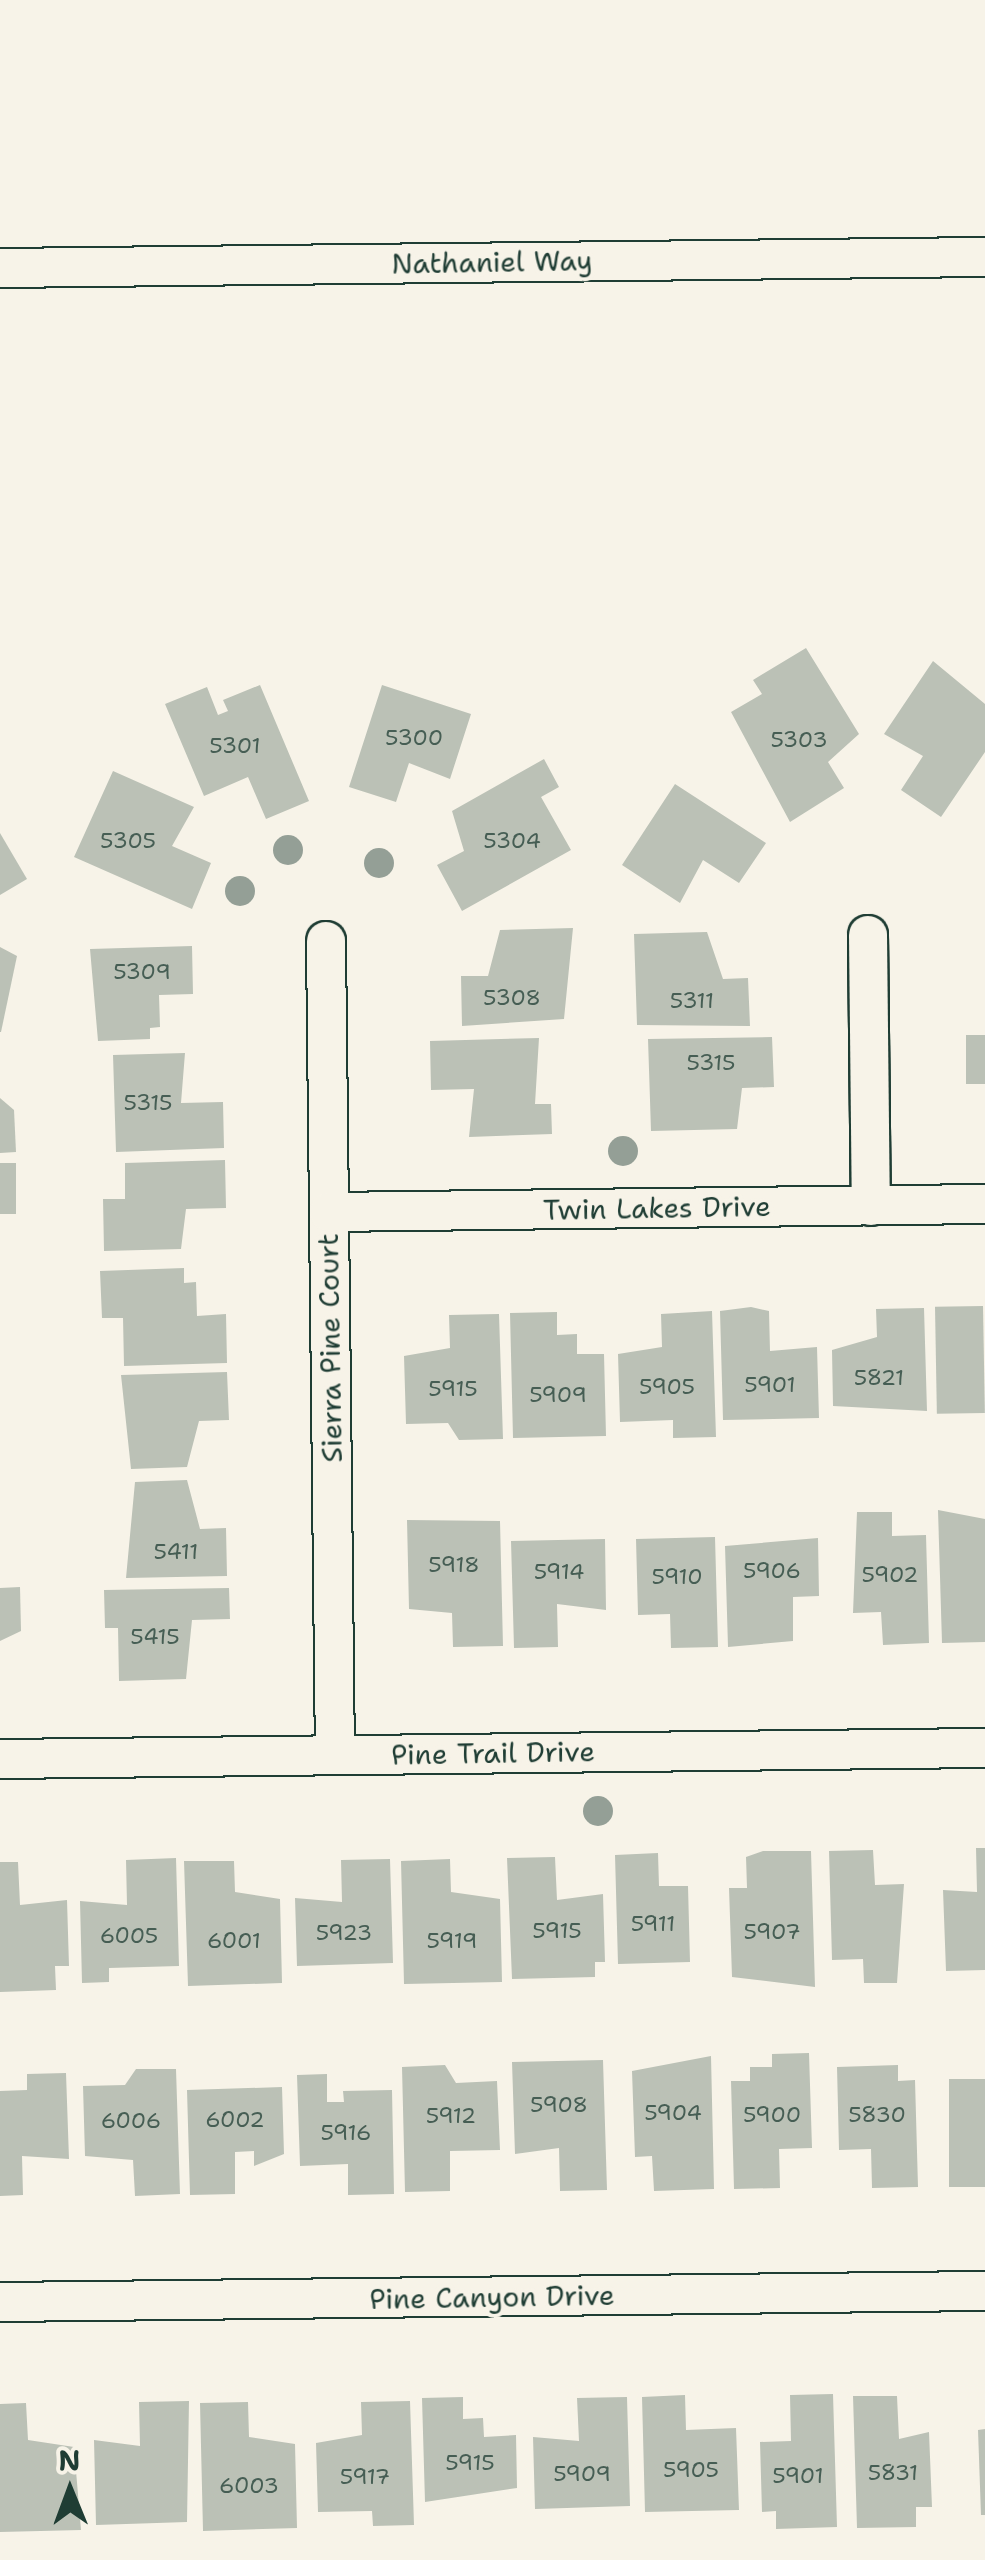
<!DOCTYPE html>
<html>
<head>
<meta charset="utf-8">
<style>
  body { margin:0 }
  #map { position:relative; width:985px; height:2560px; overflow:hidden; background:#f7f3e8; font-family:"Shantell Sans",sans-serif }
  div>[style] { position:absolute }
  .building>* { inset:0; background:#bbc1b6; transform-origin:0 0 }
  .roads { filter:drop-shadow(2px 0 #1f3d34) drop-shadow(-2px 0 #1f3d34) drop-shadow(0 2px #1f3d34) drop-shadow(0 -2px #1f3d34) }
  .minor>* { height:38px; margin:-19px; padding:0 19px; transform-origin:19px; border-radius:19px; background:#f7f3e8 }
  .trees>* { width:30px; height:30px; margin:-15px; border-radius:50%; background:#949f96 }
  span { translate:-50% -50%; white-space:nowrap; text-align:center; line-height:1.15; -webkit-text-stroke:8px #f7f3e8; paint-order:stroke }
  .number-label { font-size:22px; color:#465e54 }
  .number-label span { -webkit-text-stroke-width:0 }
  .street-label { font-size:28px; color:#1f3d34 }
  .north { position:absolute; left:20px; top:2440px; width:100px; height:100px; -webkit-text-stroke:8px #f7f3e8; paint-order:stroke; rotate:359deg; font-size:28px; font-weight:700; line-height:40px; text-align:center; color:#1f3d34 }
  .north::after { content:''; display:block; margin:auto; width:35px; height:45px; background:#1f3d34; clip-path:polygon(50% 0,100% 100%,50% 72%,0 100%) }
</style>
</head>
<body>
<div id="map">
  <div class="building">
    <div style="clip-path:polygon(806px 648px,859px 734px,828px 762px,844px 788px,790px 822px,731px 712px,762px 694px,753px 680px)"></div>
    <div style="clip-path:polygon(933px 661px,985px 704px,985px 752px,941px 817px,901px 790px,923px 756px,884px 734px)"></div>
    <div style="clip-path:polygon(260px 685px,309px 801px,266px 819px,248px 777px,204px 796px,165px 704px,207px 687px,218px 715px,228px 711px,223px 700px)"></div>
    <div style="clip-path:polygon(382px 685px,471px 714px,450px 779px,409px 763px,396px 802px,349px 787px)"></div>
    <div style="clip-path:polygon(544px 759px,559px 787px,541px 797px,571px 850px,462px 911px,437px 865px,464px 851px,452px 811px)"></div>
    <div style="clip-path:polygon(113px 771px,194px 807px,172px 846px,211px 863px,192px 909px,74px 857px)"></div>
    <div style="clip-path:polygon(675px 784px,766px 843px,739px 883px,703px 860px,680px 903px,622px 865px)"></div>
    <div style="clip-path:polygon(0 833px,27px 879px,0 895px)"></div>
    <div style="clip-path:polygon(573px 928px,564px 1019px,462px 1026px,461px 976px,488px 976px,500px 930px)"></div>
    <div style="clip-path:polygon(707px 932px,723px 979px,748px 978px,750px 1026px,637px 1025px,634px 934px)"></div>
    <div style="clip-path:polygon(192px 946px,193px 994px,159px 995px,160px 1027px,150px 1028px,150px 1039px,98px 1041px,90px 949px)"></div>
    <div style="clip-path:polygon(0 947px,17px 956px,1px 1032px,0 1032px)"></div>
    <div style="left:966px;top:1035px;width:19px;height:49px"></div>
    <div style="clip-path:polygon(772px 1037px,774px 1087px,742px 1088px,737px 1129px,651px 1131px,648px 1039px)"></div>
    <div style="clip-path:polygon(539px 1038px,535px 1104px,551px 1104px,552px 1134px,469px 1137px,474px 1089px,431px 1090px,430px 1041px)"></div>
    <div style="clip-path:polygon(185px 1053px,181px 1103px,223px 1102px,224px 1148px,116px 1152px,113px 1055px)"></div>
    <div style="clip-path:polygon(0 1098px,14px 1110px,16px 1152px,0 1153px)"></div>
    <div style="clip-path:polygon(225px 1160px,226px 1208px,186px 1209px,181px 1249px,104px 1251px,103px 1199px,125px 1199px,125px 1163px)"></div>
    <div style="left:0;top:1163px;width:16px;height:51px"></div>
    <div style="clip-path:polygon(184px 1268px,184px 1283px,196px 1282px,197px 1316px,226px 1314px,227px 1363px,124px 1366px,123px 1318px,102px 1318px,100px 1271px)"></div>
    <div style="left:983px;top:1306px;width:107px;height:48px;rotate:89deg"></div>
    <div style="clip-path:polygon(751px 1307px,769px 1311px,770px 1351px,817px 1347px,819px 1418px,723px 1420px,720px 1311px)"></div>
    <div style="clip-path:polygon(924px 1308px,927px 1411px,833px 1406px,832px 1350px,877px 1337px,876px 1309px)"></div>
    <div style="clip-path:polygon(712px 1311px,716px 1437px,673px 1438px,673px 1420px,620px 1422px,618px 1354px,662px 1347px,661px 1314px)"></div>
    <div style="clip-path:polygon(557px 1312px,557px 1335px,577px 1334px,577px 1354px,604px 1354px,606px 1436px,513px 1438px,510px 1313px)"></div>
    <div style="clip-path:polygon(499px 1314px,503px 1439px,459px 1440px,448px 1423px,406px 1424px,404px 1356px,450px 1348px,449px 1315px)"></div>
    <div style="clip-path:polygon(227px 1372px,229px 1420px,199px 1421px,187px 1467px,131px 1469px,121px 1375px)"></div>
    <div style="clip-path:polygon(187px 1480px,200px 1529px,226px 1528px,227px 1576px,126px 1578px,135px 1482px)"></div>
    <div style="clip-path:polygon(938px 1510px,985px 1519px,985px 1642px,942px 1643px)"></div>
    <div style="clip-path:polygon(857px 1512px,892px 1512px,892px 1536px,926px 1535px,929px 1643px,883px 1645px,881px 1612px,853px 1613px)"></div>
    <div style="clip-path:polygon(407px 1520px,500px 1521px,503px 1646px,453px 1647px,452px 1613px,409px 1609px)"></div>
    <div style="clip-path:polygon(715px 1537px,718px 1647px,671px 1648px,670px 1614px,638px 1615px,636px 1539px)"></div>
    <div style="clip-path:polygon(818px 1538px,819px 1596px,793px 1597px,793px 1641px,728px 1647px,725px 1546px)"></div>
    <div style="clip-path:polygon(605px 1539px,606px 1610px,557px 1604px,558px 1647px,514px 1648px,511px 1541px)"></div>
    <div style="clip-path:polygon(20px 1587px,21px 1631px,0 1641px,0 1588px)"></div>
    <div style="clip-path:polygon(229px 1588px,230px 1619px,192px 1620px,186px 1679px,119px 1681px,118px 1628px,105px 1628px,104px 1590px)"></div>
    <div style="clip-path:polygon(976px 1848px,985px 1848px,985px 1970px,946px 1971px,943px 1890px,977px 1892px)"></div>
    <div style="clip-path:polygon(873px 1850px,875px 1885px,904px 1884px,897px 1983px,864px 1983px,863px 1959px,832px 1960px,829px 1851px)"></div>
    <div style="clip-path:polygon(763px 1851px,811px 1851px,815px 1987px,732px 1977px,729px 1888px,747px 1888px,746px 1857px)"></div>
    <div style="clip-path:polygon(658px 1853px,659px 1886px,688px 1886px,690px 1962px,618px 1964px,615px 1855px)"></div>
    <div style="clip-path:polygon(555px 1857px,557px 1900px,603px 1894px,605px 1962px,595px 1962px,595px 1977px,512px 1979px,507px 1858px)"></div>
    <div style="clip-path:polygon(176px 1858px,179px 1966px,109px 1968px,109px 1982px,82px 1983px,80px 1901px,127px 1905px,126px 1860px)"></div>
    <div style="clip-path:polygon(390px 1859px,393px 1963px,297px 1966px,295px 1898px,342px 1902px,341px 1860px)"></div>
    <div style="clip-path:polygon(450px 1859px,451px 1892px,500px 1899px,502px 1982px,404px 1984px,401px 1861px)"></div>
    <div style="clip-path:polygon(184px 1861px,234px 1861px,235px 1892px,280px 1899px,282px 1983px,188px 1986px)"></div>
    <div style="clip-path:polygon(0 1862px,18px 1862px,20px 1905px,67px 1900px,69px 1966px,55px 1966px,56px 1990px,0 1992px)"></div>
    <div style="clip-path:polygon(809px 2053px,812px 2148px,779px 2149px,780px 2188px,734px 2189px,731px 2081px,750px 2081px,750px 2067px,772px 2067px,772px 2054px)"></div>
    <div style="clip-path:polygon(711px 2056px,714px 2189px,654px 2191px,652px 2156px,635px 2157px,632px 2071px)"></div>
    <div style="clip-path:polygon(603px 2060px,607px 2190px,560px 2191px,559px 2148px,515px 2154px,512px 2062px)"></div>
    <div style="clip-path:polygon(445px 2065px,456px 2083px,497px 2081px,500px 2150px,450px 2151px,450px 2191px,405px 2192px,402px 2067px)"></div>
    <div style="clip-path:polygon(898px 2065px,898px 2081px,915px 2080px,918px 2187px,872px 2188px,871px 2149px,839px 2150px,837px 2067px)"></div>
    <div style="clip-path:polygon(136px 2069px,176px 2069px,180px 2194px,135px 2196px,133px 2160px,85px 2156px,83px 2086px,125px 2085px)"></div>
    <div style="clip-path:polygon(66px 2073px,69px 2159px,22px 2156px,23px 2195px,0 2196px,0 2091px,27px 2090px,27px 2074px)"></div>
    <div style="clip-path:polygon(327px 2074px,327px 2102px,344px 2102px,343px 2091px,392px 2090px,394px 2194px,348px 2195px,348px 2164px,300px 2166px,297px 2075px)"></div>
    <div style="left:985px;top:2079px;width:108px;height:36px;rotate:90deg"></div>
    <div style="clip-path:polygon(282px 2087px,284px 2154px,254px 2166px,254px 2151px,235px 2152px,235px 2194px,190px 2195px,187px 2090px)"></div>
    <div style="clip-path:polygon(833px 2394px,837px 2527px,776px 2529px,776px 2511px,762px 2512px,760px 2442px,791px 2441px,790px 2395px)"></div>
    <div style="clip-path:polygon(685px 2395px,686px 2430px,736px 2428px,739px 2510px,645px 2512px,642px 2397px)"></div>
    <div style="clip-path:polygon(853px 2396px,897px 2396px,899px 2439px,929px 2432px,932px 2507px,916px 2507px,916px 2527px,857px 2528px)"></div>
    <div style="clip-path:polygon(463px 2397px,463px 2419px,483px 2418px,484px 2437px,516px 2435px,517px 2488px,425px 2502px,422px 2398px)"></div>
    <div style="clip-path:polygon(627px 2397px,630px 2506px,535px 2509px,533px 2437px,579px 2441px,577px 2398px)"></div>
    <div style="clip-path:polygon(189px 2401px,187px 2522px,96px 2525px,94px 2440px,140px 2446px,139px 2402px)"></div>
    <div style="clip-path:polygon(410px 2401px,414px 2525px,373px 2526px,372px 2511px,318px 2512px,316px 2443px,362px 2435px,361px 2402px)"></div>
    <div style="clip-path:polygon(248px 2402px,249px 2437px,295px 2444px,297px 2528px,203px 2531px,200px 2403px)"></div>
    <div style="clip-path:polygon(26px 2403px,28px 2440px,74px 2447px,81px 2530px,0 2532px,0 2404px)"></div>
    <div style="clip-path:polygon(985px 2429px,985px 2515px,981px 2515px,978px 2430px)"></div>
  </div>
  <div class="roads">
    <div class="minor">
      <div style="left:0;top:268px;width:985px;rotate:-0.64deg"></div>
      <div style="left:868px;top:935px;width:271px;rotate:89.4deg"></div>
      <div style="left:326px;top:941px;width:814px;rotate:89.37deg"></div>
      <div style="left:329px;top:1212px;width:656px;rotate:-0.7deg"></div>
      <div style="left:0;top:1759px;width:985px;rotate:-0.64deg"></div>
      <div style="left:0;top:2302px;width:985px;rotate:-0.64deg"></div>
    </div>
  </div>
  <div class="trees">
    <div style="left:288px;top:850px"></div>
    <div style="left:379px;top:863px"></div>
    <div style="left:240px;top:891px"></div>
    <div style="left:623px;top:1151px"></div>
    <div style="left:598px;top:1811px"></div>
  </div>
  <div class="number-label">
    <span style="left:414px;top:738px">5300</span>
    <span style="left:799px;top:740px">5303</span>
    <span style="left:235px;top:746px">5301</span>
    <span style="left:128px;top:841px">5305</span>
    <span style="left:512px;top:841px">5304</span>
    <span style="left:142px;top:972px">5309</span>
    <span style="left:512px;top:998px">5308</span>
    <span style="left:692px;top:1001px">5311</span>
    <span style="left:711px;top:1063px">5315</span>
    <span style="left:148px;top:1103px">5315</span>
    <span style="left:879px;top:1378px">5821</span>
    <span style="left:770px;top:1385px">5901</span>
    <span style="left:667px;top:1387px">5905</span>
    <span style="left:453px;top:1389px">5915</span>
    <span style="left:558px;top:1395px">5909</span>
    <span style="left:176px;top:1552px">5411</span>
    <span style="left:454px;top:1565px">5918</span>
    <span style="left:772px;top:1571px">5906</span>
    <span style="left:559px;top:1572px">5914</span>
    <span style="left:890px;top:1575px">5902</span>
    <span style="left:677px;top:1577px">5910</span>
    <span style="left:155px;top:1637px">5415</span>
    <span style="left:653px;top:1924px">5911</span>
    <span style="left:557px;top:1931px">5915</span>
    <span style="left:772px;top:1932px">5907</span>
    <span style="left:344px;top:1933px">5923</span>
    <span style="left:129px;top:1936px">6005</span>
    <span style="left:234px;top:1941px">6001</span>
    <span style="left:452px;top:1941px">5919</span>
    <span style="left:559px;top:2105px">5908</span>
    <span style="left:673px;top:2113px">5904</span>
    <span style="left:772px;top:2115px">5900</span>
    <span style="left:877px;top:2115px">5830</span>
    <span style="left:451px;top:2116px">5912</span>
    <span style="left:235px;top:2120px">6002</span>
    <span style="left:131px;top:2121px">6006</span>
    <span style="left:346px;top:2133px">5916</span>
    <span style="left:470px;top:2463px">5915</span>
    <span style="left:691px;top:2470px">5905</span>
    <span style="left:893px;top:2473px">5831</span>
    <span style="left:582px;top:2474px">5909</span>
    <span style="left:798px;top:2476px">5901</span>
    <span style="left:365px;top:2477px">5917</span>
    <span style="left:249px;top:2486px">6003</span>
  </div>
  <div class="street-label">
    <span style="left:492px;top:262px;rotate:-1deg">Nathaniel Way</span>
    <span style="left:657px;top:1208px;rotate:-1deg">Twin Lakes Drive</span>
    <span style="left:330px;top:1348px;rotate:-91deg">Sierra Pine Court</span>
    <span style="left:493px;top:1753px;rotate:-1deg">Pine Trail Drive</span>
    <span style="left:492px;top:2297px;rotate:-1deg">Pine Canyon Drive</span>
  </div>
  <div class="north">N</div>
</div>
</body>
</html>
